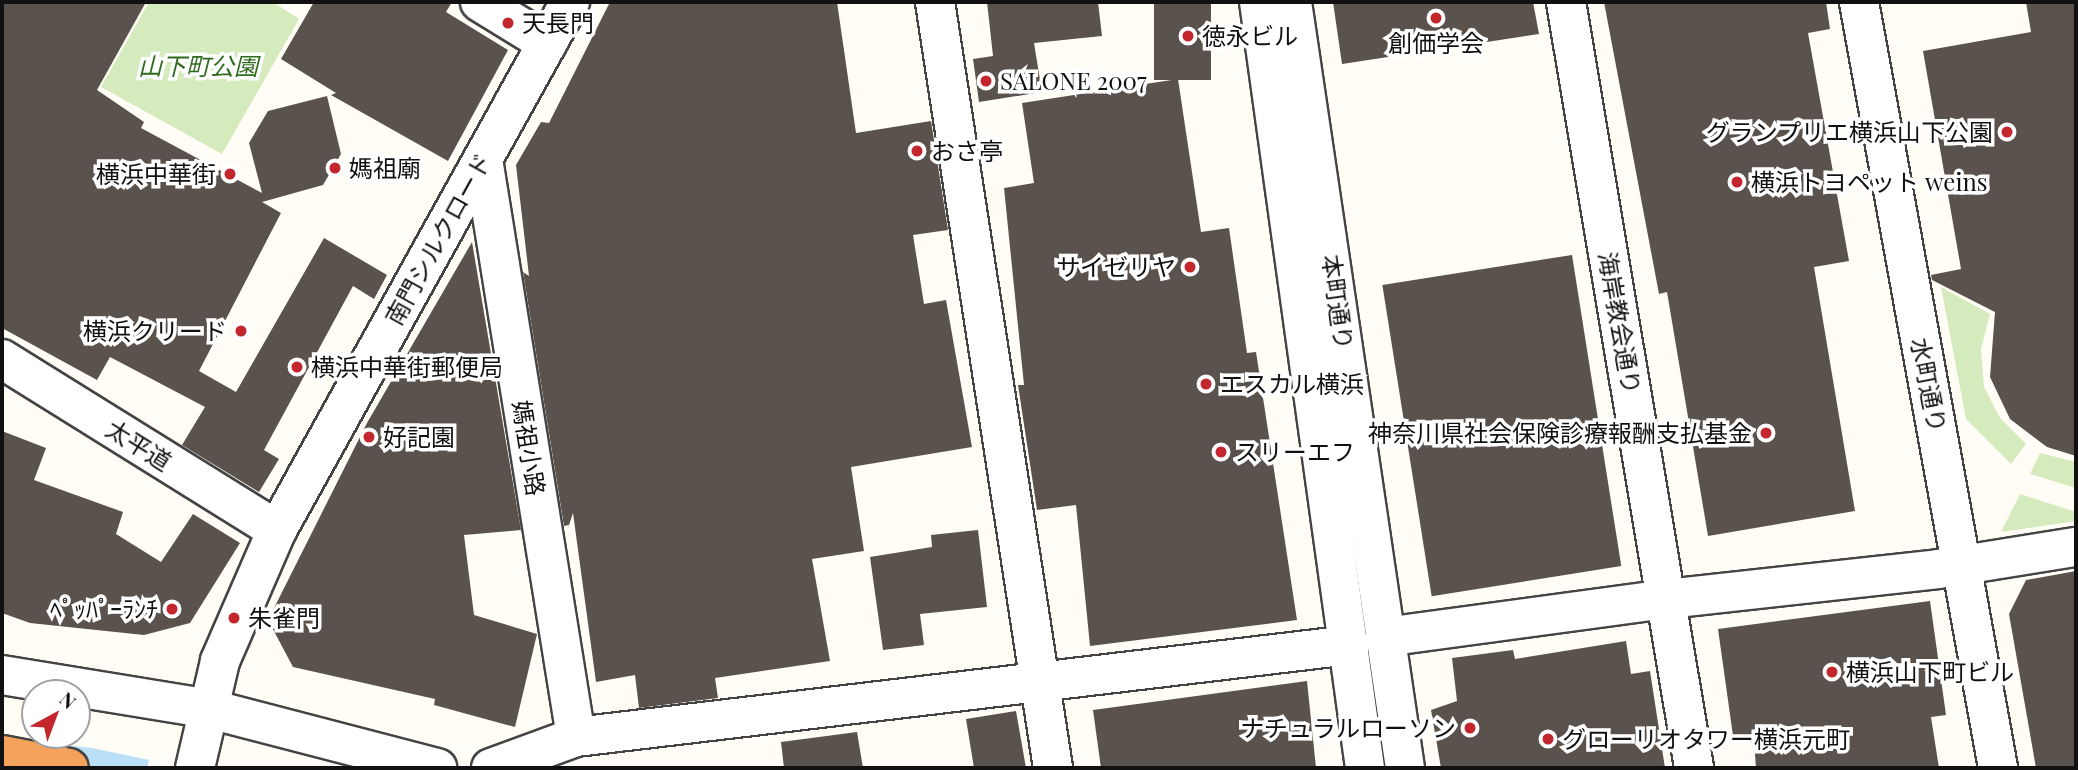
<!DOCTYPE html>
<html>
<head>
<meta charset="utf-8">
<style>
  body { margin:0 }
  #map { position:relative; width:2078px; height:770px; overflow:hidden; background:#fffdf5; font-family:"Playfair Display","Noto Sans JP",serif }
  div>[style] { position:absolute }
  .green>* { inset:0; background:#d5ebbd }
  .water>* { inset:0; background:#b9e0f7 }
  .pier>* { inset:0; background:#fffdf5 }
  .building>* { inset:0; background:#5a524d; transform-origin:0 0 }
  .roads { filter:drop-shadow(2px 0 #444) drop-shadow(-2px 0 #444) drop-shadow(0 2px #444) drop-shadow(0 -2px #444) }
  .minor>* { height:38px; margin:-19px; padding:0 19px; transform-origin:19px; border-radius:19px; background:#fff }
  .highway>* { height:38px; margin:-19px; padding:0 19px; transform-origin:19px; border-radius:19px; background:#f5a25d }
  .dots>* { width:19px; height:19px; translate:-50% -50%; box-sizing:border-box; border:4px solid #fff; border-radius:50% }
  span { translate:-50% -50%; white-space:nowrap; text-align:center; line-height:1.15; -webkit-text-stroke:7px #fff; paint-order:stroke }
  .poi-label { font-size:24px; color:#111 }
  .left { translate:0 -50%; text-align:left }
  .right { translate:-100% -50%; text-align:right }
  .park-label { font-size:24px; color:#2f6b1f; font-style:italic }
  .street-label { font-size:24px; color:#111 }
  .frame { position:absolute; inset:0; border:4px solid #111; pointer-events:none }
  .north { position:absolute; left:21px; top:679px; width:70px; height:70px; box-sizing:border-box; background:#fff; border:2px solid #a0a0a0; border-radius:50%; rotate:41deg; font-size:19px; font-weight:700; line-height:28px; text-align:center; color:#111 }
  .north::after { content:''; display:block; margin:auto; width:24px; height:32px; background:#c4262e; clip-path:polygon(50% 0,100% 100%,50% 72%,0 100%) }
</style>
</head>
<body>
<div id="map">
  <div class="green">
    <div style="clip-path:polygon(149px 2px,273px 2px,299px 19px,222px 154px,101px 87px)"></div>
    <div style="clip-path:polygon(1941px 287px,1990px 314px,1981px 349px,1984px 387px,2000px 418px,2026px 444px,2011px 464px,1966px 419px)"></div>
    <div style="clip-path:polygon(2040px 453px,2076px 462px,2076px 488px,2030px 474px)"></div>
    <div style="clip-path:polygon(2020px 494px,2076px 512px,2076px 521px,2001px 532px)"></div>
  </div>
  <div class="water">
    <div style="clip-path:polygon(2px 738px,92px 748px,187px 768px,2px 768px)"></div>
  </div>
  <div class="pier">
    <div style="clip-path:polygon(150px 757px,188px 765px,191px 768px,147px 768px)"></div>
  </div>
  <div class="building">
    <div style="clip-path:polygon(2px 2px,146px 2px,97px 90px,144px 122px,141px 128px,262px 193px,249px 143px,268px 111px,327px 96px,341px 154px,323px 185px,262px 202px,281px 213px,199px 371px,236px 392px,324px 238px,387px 275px,374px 299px,353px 286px,264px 450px,279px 459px,259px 492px,182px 445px,205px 407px,110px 357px,97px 380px,2px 328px)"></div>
    <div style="clip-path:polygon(314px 2px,452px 2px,446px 12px,508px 50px,448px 161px,331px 95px,336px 93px,281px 59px)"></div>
    <div style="clip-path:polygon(610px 2px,837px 2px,856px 133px,931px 121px,948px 230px,913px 235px,924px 304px,946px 300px,972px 447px,851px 467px,864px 551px,812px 559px,830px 661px,715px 678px,718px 698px,639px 708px,635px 675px,596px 682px,573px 513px,569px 525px,564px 526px,523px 272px,529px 276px,516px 165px,541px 122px,549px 123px)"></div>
    <div style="clip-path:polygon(987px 2px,1098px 2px,1102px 36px,1034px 43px,1042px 92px,979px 102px,973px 59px,993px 56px)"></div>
    <div style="left:1154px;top:2px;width:57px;height:78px"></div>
    <div style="clip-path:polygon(1333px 2px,1533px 2px,1539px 34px,1342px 64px)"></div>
    <div style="clip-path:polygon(1604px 2px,1826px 2px,1830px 29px,1808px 33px,1849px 261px,1814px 267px,1855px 511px,1708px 536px,1667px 292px,1659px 294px)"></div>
    <div style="clip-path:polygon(2026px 2px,2076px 2px,2076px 456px,2047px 447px,2010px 419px,1990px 377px,1995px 312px,1932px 280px,1931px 275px,1961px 269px,1923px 51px,2031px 32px)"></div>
    <div style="clip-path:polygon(1178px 79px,1201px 232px,1229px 228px,1247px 353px,1256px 352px,1297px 620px,1090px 646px,1076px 505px,1037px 510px,1018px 385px,1024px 385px,1004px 188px,1034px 183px,1022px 103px)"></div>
    <div style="clip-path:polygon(472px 242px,521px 530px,464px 535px,474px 615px,537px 634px,515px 727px,434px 705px,435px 699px,293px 667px,268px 620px,367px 423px)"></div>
    <div style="left:1572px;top:255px;width:315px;height:192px;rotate:81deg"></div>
    <div style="clip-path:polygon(2px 431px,46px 448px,34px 480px,123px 512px,116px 534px,161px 562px,193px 514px,240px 543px,190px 623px,144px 635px,30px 623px,2px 613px)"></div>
    <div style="clip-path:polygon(978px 530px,987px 607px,920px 614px,924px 645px,883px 650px,870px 557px,932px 547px,931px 535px)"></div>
    <div style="clip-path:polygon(2076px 571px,2076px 768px,2036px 768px,2009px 614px,2026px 580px)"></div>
    <div style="clip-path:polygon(1930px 601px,1946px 715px,1931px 717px,1939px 768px,1756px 768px,1754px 741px,1734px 743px,1718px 629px)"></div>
    <div style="clip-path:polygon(1626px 641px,1631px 674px,1650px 671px,1665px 768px,1441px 768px,1431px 710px,1457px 701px,1452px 658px,1513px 650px,1515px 659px)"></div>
    <div style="clip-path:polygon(1307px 681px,1316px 768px,1101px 768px,1093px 710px)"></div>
    <div style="clip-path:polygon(1016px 711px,1026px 768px,974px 768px,966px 719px)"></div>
    <div style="clip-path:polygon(857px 732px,863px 768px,784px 768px,781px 742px)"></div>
  </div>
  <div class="roads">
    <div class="minor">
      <div style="left:480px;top:2px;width:79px;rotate:31.5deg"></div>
      <div style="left:935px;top:2px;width:775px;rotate:81.24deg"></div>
      <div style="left:1259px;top:2px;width:773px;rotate:82.12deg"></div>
      <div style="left:1292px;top:2px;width:774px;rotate:81.61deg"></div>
      <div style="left:1566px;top:2px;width:777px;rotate:80.51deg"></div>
      <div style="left:1859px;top:2px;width:779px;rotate:79.71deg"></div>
      <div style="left:483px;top:159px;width:585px;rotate:80.86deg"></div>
      <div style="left:2px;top:359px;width:324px;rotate:31.9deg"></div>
      <div style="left:1385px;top:637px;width:285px;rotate:-7.7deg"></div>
      <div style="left:1667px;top:599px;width:273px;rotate:-6.3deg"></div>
      <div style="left:1938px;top:569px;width:140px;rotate:-9.1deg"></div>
      <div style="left:2px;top:675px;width:211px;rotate:9.3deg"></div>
      <div style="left:210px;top:709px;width:235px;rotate:14.6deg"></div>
      <div style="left:195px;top:768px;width:110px;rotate:-76.8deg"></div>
      <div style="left:220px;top:661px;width:143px;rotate:-66.5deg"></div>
      <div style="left:277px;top:530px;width:604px;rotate:-60.97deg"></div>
      <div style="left:491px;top:768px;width:90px;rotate:-20deg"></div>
      <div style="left:576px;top:737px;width:779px;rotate:-6.78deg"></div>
    </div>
    <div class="highway">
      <div style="left:2px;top:755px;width:68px;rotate:11deg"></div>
    </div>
  </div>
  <div class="dots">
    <div style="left:1436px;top:18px;background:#c4262e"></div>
    <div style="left:508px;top:23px;background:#c4262e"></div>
    <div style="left:1188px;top:36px;background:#c4262e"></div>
    <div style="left:986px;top:81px;background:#c4262e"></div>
    <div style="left:2007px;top:132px;background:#c4262e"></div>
    <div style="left:917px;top:151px;background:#c4262e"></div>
    <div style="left:335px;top:168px;background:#c4262e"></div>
    <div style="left:230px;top:174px;background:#c4262e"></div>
    <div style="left:1737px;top:182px;background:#c4262e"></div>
    <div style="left:1190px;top:267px;background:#c4262e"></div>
    <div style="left:241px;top:331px;background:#c4262e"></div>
    <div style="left:297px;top:367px;background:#c4262e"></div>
    <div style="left:1206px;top:384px;background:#c4262e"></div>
    <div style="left:1766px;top:433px;background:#c4262e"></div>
    <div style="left:369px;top:437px;background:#c4262e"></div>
    <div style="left:1221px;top:452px;background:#c4262e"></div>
    <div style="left:172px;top:609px;background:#c4262e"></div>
    <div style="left:234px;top:618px;background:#c4262e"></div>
    <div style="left:1832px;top:672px;background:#c4262e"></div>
    <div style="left:1470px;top:728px;background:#c4262e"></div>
    <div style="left:1548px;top:739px;background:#c4262e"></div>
  </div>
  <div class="poi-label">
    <span class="left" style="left:522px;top:23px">天長門</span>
    <span class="left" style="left:1202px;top:36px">徳永ビル</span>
    <span style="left:1436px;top:43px">創価学会</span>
    <span class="left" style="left:1000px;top:81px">SALONE 2007</span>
    <span class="right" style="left:1993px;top:132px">グランプリエ横浜山下公園</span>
    <span class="left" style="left:931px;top:151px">おさ亭</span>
    <span class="left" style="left:349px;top:168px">媽祖廟</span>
    <span class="right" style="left:216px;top:174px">横浜中華街</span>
    <span class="left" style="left:1751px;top:182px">横浜トヨペット weins</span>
    <span class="right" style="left:1176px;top:267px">サイゼリヤ</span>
    <span class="right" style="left:227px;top:331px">横浜クリード</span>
    <span class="left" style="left:311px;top:367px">横浜中華街郵便局</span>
    <span class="left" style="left:1220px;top:384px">エスカル横浜</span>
    <span class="right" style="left:1752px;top:433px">神奈川県社会保険診療報酬支払基金</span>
    <span class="left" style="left:383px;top:437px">好記園</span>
    <span class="left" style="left:1235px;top:452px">スリーエフ</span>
    <span class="right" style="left:158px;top:609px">ﾍﾟｯﾊﾟｰﾗﾝﾁ</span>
    <span class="left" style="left:248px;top:618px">朱雀門</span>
    <span class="left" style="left:1846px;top:672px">横浜山下町ビル</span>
    <span class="right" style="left:1456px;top:728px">ナチュラルローソン</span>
    <span class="left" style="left:1562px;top:739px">グローリオタワー横浜元町</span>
  </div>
  <div class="park-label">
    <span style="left:198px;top:66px">山下町公園</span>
  </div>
  <div class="street-label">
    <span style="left:438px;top:239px;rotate:-61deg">南門シルクロード</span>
    <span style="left:1338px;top:302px;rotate:82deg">本町通り</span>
    <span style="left:1620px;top:323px;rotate:80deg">海岸教会通り</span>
    <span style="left:1929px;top:385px;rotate:79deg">水町通り</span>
    <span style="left:139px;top:445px;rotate:32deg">太平道</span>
    <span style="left:529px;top:448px;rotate:81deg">媽祖小路</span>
  </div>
  <div class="frame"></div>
  <div class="north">N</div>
</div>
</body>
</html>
